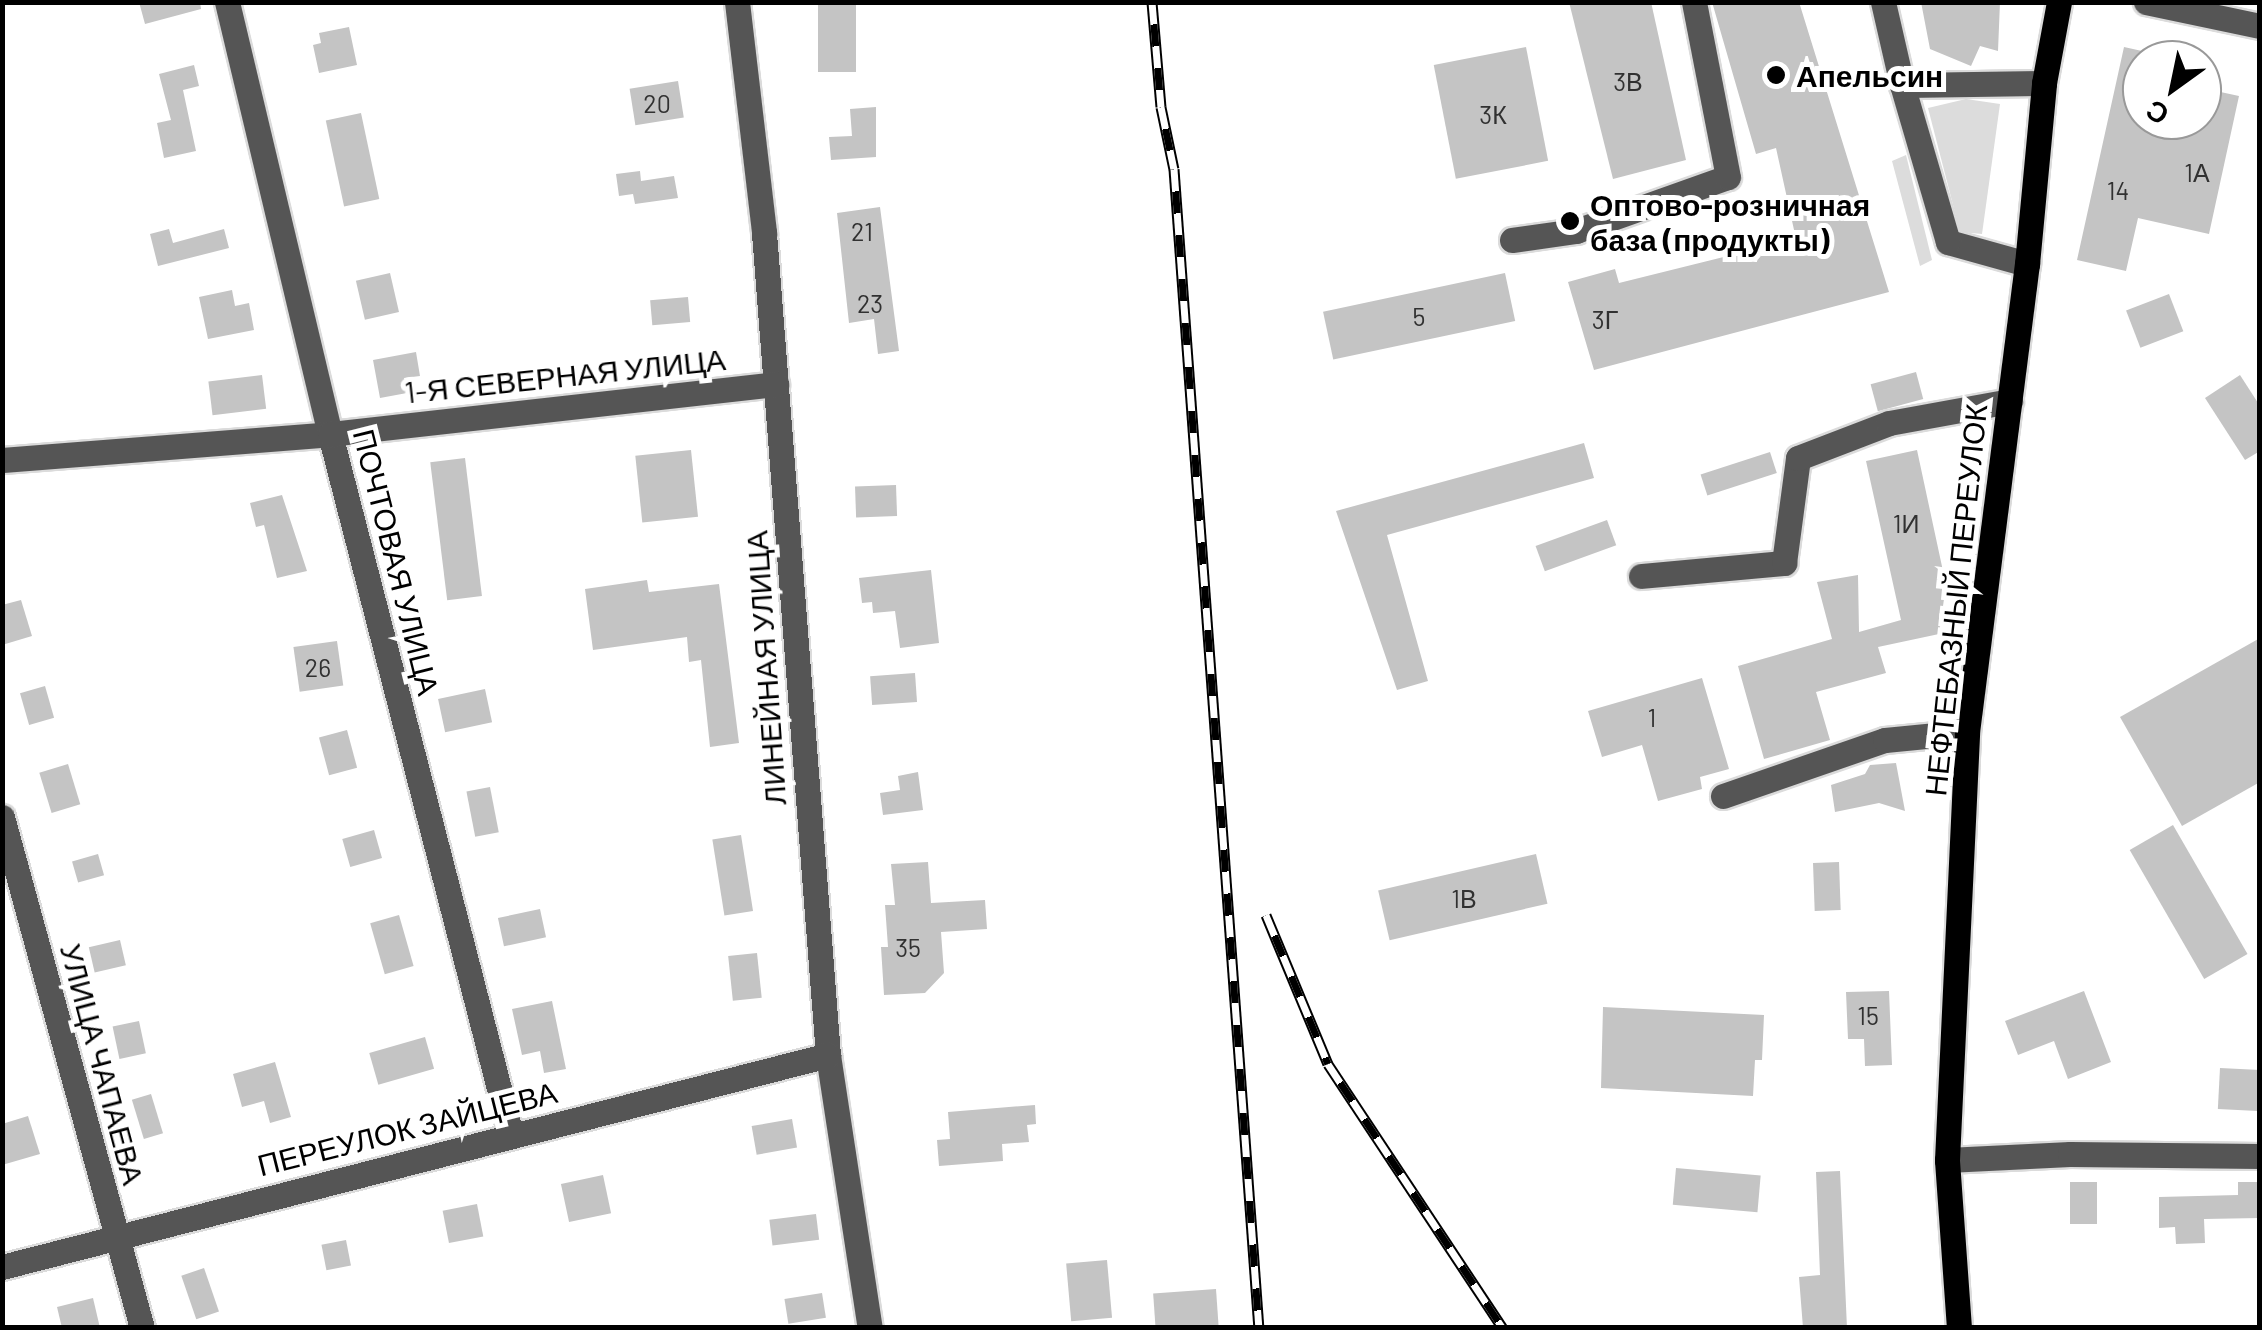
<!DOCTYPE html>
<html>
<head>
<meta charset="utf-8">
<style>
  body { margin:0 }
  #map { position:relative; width:2262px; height:1330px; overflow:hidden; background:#fff; font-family:Barlow,sans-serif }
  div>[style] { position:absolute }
  .green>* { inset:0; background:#dcdcdc }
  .building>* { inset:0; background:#c4c4c4; transform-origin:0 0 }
  .roads { filter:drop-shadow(2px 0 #dbdbdb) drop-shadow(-2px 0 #dbdbdb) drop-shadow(0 2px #dbdbdb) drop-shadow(0 -2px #dbdbdb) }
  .minor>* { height:25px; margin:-12.5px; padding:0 12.5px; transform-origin:12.5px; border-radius:12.5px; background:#555 }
  .major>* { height:25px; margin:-12.5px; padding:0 12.5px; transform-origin:12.5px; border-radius:12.5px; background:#000 }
  .rail>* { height:11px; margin-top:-5.5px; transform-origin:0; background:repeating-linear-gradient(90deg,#fff 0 22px,#000 0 44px); box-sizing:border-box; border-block:2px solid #000 }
  .dots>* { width:28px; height:28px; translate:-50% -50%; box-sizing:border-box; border:5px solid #fff; border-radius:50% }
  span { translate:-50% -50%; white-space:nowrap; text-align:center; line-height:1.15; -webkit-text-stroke:10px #fff; paint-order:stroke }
  .number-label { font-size:25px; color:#313131 }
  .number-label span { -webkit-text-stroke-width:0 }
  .poi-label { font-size:30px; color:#000; font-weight:700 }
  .left { translate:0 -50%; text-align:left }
  .street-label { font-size:30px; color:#000 }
  .frame { position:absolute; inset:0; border:5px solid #000; pointer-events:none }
  .north { position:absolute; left:2122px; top:40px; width:100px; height:100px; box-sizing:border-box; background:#fff; border:2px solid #999; border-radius:50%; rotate:213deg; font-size:28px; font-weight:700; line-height:40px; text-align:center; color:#000 }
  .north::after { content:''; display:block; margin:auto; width:35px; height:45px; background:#000; clip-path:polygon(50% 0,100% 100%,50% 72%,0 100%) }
</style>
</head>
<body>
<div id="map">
  <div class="green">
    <div style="clip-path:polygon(1966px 99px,2000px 104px,1982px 234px,1960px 232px,1928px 108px)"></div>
    <div style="clip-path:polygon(1906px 155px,1932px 260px,1920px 266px,1892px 161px)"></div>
  </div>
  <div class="building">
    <div style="clip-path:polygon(139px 2px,200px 2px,201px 9px,145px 24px)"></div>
    <div style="left:818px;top:2px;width:38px;height:70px"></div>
    <div style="clip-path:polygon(1569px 2px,1651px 2px,1686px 160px,1613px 179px)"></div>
    <div style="clip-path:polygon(1712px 2px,1799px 2px,1889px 292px,1594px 370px,1568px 282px,1615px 269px,1619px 283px,1796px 239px,1776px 148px,1756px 154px)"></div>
    <div style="clip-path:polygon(1921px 2px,2000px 2px,1998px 51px,1980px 46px,1971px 66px,1930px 49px)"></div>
    <div style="clip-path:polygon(349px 27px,357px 65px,319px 73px,313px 45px,321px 43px,319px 33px)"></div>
    <div style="left:1526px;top:47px;width:116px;height:94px;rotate:79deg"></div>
    <div style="clip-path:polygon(2124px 47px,2142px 51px,2142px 120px,2202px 120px,2202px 88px,2239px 96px,2209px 234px,2138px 218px,2126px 271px,2077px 260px)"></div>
    <div style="clip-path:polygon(194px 65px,199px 86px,183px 90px,196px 151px,164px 158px,157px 123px,171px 120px,159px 74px)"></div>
    <div style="left:678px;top:81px;width:37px;height:49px;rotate:81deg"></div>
    <div style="clip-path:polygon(876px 107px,876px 157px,831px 160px,829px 137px,852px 136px,850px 109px)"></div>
    <div style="left:361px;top:113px;width:88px;height:36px;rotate:78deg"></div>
    <div style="clip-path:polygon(640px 171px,641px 181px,674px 176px,678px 198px,635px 204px,633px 194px,619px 196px,616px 174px)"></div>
    <div style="clip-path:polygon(880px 207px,899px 351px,878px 354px,874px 319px,849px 323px,837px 213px)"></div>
    <div style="clip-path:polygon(169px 229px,173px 243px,224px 229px,229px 248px,158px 266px,150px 234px)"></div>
    <div style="left:390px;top:273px;width:40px;height:35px;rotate:77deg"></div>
    <div style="left:1505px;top:273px;width:49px;height:186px;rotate:78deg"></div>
    <div style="clip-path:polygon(232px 290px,235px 306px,249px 303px,254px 330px,208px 339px,199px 297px)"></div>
    <div style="left:2169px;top:294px;width:40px;height:46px;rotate:69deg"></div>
    <div style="left:688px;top:297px;width:25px;height:38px;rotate:85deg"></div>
    <div style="clip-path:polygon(416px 352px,420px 376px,404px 378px,407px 393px,380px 398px,373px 360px)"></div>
    <div style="left:1916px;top:372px;width:28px;height:47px;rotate:75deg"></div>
    <div style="left:262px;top:375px;width:34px;height:54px;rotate:83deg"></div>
    <div style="clip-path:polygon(2240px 375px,2260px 406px,2260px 451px,2245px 460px,2205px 398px)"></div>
    <div style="clip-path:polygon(1584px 443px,1594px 478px,1387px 535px,1428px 681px,1397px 690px,1336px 511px)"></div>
    <div style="left:691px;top:450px;width:67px;height:56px;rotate:84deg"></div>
    <div style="clip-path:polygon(1917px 450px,1946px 585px,1939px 634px,1878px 647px,1886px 673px,1816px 692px,1830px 740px,1764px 759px,1738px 666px,1832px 639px,1817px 582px,1858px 575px,1859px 632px,1901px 620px,1866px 461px)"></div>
    <div style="left:1770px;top:452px;width:22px;height:73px;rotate:72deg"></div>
    <div style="left:465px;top:458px;width:139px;height:35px;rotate:83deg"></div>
    <div style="left:896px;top:485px;width:31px;height:41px;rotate:88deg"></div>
    <div style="clip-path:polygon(282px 495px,307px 571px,277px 578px,264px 525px,256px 527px,250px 503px)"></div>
    <div style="left:1607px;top:520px;width:27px;height:76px;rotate:70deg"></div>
    <div style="clip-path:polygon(931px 570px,939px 643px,900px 648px,895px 611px,873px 613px,872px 602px,862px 603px,859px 578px)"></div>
    <div style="clip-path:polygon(647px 580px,649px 592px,719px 584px,739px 743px,710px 747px,701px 660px,689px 662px,687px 637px,593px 650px,585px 589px)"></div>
    <div style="clip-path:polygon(21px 600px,32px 636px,2px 645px,2px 605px)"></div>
    <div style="clip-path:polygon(2260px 638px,2260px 782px,2182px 826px,2120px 717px)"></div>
    <div style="left:337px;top:641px;width:45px;height:44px;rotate:82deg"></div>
    <div style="left:915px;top:673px;width:29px;height:45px;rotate:86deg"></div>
    <div style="clip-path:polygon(1702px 678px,1729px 769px,1700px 777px,1702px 789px,1658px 801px,1642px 745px,1602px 757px,1588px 711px)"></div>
    <div style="left:45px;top:686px;width:33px;height:26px;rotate:74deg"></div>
    <div style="left:485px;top:689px;width:34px;height:48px;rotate:78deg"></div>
    <div style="left:347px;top:730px;width:39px;height:29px;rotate:75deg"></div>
    <div style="clip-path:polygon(1896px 763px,1905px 811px,1879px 803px,1835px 812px,1831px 785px,1865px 774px,1870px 765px)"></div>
    <div style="left:68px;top:764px;width:42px;height:30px;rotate:73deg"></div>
    <div style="clip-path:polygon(918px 772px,923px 810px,883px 815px,880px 793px,900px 790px,898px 776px)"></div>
    <div style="left:490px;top:787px;width:46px;height:24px;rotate:79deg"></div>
    <div style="left:2173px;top:825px;width:149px;height:50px;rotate:60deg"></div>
    <div style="left:374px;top:830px;width:29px;height:33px;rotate:74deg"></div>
    <div style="left:741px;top:835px;width:77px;height:29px;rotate:81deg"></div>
    <div style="left:98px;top:854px;width:22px;height:27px;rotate:74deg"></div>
    <div style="left:1536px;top:854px;width:51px;height:162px;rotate:77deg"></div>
    <div style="clip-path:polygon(928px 862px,931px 903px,985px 900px,987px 929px,941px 932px,944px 973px,925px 993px,884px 995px,881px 947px,888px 947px,885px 905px,895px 905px,891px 864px)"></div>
    <div style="left:1839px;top:862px;width:48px;height:26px;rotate:88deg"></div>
    <div style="left:540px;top:909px;width:29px;height:43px;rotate:78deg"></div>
    <div style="left:399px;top:915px;width:53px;height:30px;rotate:74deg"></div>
    <div style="left:120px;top:940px;width:26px;height:32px;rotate:77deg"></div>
    <div style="left:757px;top:953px;width:45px;height:29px;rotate:84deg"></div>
    <div style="clip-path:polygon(1889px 991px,1892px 1065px,1865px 1066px,1864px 1039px,1848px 1039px,1846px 992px)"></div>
    <div style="clip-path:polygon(2084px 991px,2111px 1062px,2068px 1079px,2054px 1041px,2018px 1055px,2005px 1021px)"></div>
    <div style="clip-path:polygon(552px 1001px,566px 1069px,544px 1073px,540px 1051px,522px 1055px,512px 1009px)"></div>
    <div style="clip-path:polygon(1603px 1007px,1764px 1015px,1762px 1060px,1755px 1060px,1753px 1096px,1601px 1088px)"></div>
    <div style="left:139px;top:1021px;width:33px;height:27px;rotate:78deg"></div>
    <div style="left:425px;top:1037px;width:33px;height:58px;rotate:74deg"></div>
    <div style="clip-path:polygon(275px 1062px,291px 1117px,270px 1123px,264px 1101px,242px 1107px,233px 1074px)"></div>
    <div style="left:2220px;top:1068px;width:40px;height:41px;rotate:3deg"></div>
    <div style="left:151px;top:1094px;width:41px;height:20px;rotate:73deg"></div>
    <div style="clip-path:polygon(1035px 1105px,1036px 1124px,1027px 1125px,1029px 1142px,1002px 1144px,1003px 1161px,939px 1166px,937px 1140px,950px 1139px,948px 1112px)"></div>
    <div style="clip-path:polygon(28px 1116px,40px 1154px,2px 1165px,2px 1124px)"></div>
    <div style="left:792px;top:1119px;width:29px;height:41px;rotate:80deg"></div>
    <div style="left:1676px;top:1168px;width:85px;height:37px;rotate:5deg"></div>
    <div style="clip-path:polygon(1840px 1171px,1847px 1328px,1803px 1328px,1799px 1277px,1820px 1275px,1816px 1172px)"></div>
    <div style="left:603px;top:1175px;width:39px;height:43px;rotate:78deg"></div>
    <div style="left:2097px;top:1182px;width:42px;height:27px;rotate:90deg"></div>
    <div style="clip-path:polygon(2238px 1182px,2260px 1182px,2260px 1218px,2204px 1219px,2205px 1243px,2176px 1244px,2175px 1227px,2159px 1228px,2159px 1197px,2238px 1195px)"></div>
    <div style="left:477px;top:1204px;width:33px;height:35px;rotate:79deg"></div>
    <div style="left:816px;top:1214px;width:26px;height:47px;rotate:83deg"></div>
    <div style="left:346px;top:1240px;width:26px;height:25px;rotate:79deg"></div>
    <div style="left:1107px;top:1260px;width:58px;height:41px;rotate:85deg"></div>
    <div style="left:204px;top:1268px;width:46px;height:24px;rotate:71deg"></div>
    <div style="left:1216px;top:1289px;width:39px;height:63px;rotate:86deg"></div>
    <div style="left:822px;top:1293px;width:25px;height:38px;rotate:81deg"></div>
    <div style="clip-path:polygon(93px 1298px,100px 1328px,62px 1328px,57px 1307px)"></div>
  </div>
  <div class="roads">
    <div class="minor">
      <div style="left:227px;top:2px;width:444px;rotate:76.6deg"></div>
      <div style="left:330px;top:434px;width:724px;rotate:75.52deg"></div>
      <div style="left:737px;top:2px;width:233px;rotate:83.3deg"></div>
      <div style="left:764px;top:233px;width:824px;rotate:85.55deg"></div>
      <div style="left:828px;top:1055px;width:276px;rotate:81.3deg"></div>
      <div style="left:1883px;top:2px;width:85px;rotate:77.1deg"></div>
      <div style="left:2146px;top:2px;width:116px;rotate:11.9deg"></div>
      <div style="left:1512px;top:240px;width:65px;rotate:-8deg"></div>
      <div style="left:1576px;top:231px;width:161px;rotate:-19.6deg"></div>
      <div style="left:1728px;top:177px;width:178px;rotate:-101deg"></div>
      <div style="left:2027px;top:264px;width:82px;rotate:-164.4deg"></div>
      <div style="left:1948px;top:242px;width:164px;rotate:-106.3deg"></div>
      <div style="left:1902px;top:85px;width:142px;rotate:-0.8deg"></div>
      <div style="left:2px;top:460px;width:329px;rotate:-4.5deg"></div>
      <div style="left:330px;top:434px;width:449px;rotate:-6.4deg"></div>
      <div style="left:1641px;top:576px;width:144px;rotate:-5.2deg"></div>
      <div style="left:1784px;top:563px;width:106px;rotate:-82.4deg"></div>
      <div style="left:1798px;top:458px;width:97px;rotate:-21deg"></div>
      <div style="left:1889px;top:423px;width:123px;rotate:-10.3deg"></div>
      <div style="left:1723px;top:796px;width:171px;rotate:-19.1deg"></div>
      <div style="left:1885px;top:740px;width:82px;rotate:-5.6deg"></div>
      <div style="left:2px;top:817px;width:530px;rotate:74.68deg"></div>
      <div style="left:1947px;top:1160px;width:123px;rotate:-2.8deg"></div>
      <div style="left:2070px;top:1154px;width:190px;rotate:0.6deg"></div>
      <div style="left:2px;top:1267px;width:853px;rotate:-14.39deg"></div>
    </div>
    <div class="major">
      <div style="left:1959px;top:1328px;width:168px;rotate:-94.1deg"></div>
      <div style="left:1947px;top:1160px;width:428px;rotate:-87.3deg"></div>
      <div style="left:1967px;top:732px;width:472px;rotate:-82.7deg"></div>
      <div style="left:2027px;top:264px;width:182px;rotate:-84.6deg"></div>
      <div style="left:2044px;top:83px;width:82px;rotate:-79.5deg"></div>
    </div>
  </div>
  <div class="rail">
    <div style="left:1152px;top:2px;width:105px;rotate:85.1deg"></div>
    <div style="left:1161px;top:107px;width:63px;rotate:78.2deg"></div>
    <div style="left:1174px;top:169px;width:1162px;rotate:85.81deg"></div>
    <div style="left:1266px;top:915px;width:161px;rotate:67.4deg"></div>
    <div style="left:1328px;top:1064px;width:317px;rotate:56.5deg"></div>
  </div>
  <div class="dots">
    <div style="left:1776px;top:75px;background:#000"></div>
    <div style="left:1570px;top:221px;background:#000"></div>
  </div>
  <div class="number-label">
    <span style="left:1628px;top:81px">3В</span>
    <span style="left:657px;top:103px">20</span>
    <span style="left:1493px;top:114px">3К</span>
    <span style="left:2197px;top:172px">1А</span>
    <span style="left:2118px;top:190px">14</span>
    <span style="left:862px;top:231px">21</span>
    <span style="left:870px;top:303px">23</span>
    <span style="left:1419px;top:316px">5</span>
    <span style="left:1605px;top:319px">3Г</span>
    <span style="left:1906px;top:523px">1И</span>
    <span style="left:318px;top:667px">26</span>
    <span style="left:1652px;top:717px">1</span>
    <span style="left:1464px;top:898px">1В</span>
    <span style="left:908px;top:947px">35</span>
    <span style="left:1868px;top:1015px">15</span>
  </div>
  <div class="poi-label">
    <span class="left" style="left:1796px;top:75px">Апельсин</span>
    <span class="left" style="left:1590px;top:221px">Оптово-розничная<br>база (продукты)</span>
  </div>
  <div class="street-label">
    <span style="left:565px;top:375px;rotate:-6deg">1-Я СЕВЕРНАЯ УЛИЦА</span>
    <span style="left:397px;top:562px;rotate:76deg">ПОЧТОВАЯ УЛИЦА</span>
    <span style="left:1955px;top:600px;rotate:-84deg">НЕФТЕБАЗНЫЙ ПЕРЕУЛОК</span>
    <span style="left:765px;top:668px;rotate:-94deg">ЛИНЕЙНАЯ УЛИЦА</span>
    <span style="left:103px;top:1064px;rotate:75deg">УЛИЦА ЧАПАЕВА</span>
    <span style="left:407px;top:1128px;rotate:-14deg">ПЕРЕУЛОК ЗАЙЦЕВА</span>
  </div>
  <div class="frame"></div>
  <div class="north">С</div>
</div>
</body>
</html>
